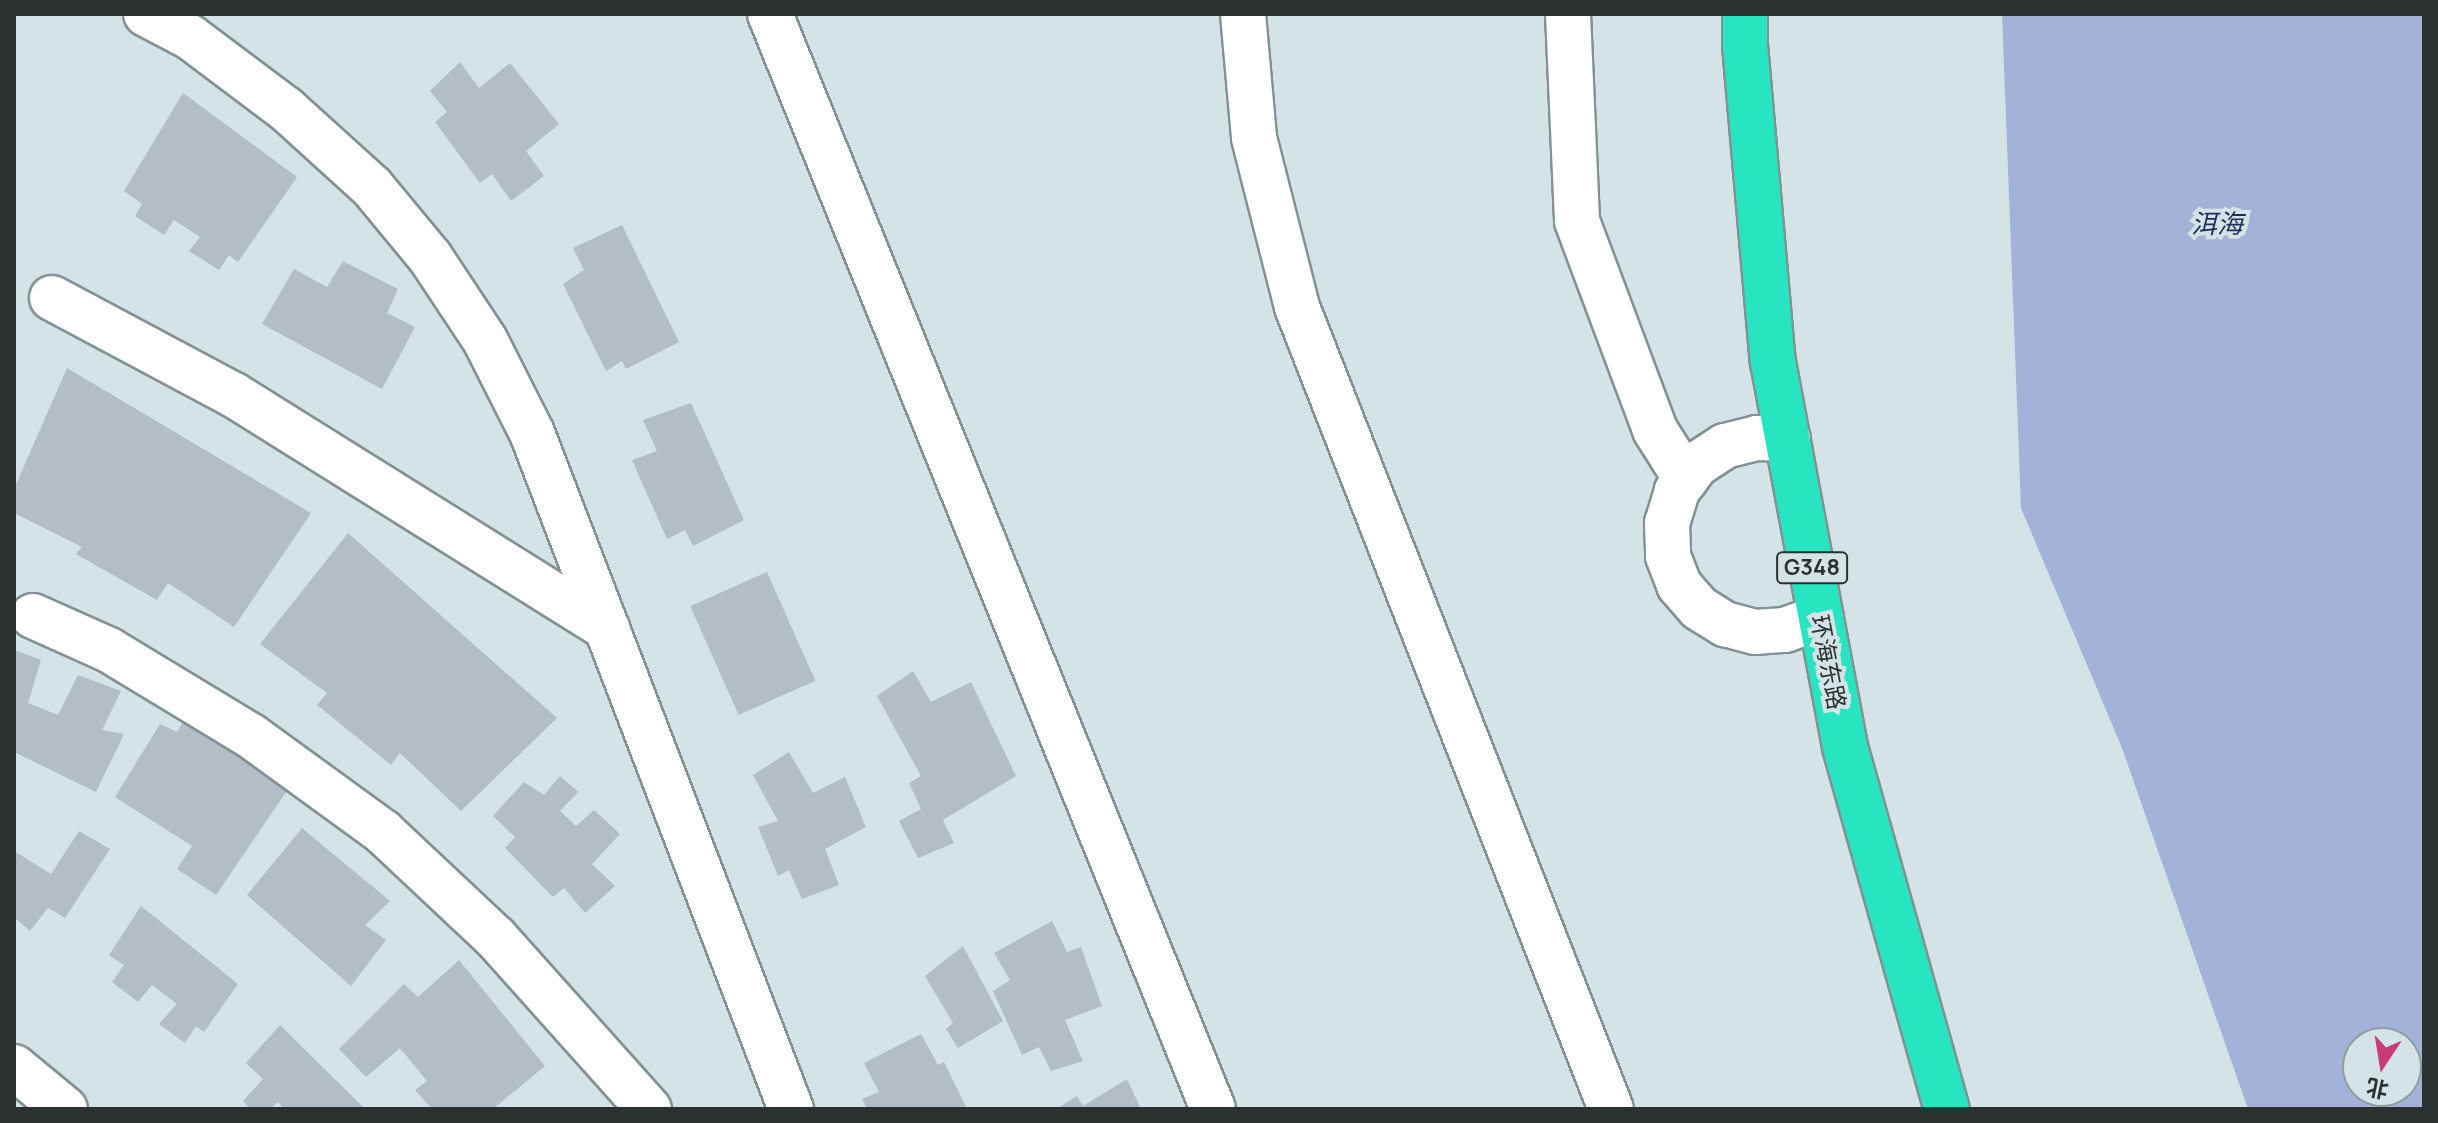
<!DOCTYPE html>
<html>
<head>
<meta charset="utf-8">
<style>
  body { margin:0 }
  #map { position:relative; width:2438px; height:1123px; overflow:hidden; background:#d4e4e6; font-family:Manrope,"Noto Sans SC",sans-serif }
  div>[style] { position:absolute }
  .water>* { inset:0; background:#a3b2d8 }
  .building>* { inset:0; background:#b2bdc5; transform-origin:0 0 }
  .roads { filter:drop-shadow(2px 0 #839193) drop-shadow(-2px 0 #839193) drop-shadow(0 2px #839193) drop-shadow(0 -2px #839193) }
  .minor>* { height:44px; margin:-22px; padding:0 22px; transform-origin:22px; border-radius:22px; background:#fff }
  .highway>* { height:44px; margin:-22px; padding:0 22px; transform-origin:22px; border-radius:22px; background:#28e5c1 }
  span { translate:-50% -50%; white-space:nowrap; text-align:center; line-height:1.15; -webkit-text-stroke:8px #d4e4e6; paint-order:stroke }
  .shield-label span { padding:2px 6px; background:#d4e4e6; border:2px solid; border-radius:6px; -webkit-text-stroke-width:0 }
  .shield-label { font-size:22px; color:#2b3131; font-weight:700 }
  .street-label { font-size:24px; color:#2b3131 }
  .water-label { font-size:26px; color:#1d2c5b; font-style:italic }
  .frame { position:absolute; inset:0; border:16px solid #2b3131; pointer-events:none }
  .north { position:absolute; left:2342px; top:1027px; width:80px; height:80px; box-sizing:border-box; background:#d4e4e6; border:2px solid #909c9e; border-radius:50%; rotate:192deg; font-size:22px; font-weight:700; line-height:32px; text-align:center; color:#2b3131 }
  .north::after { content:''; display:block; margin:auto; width:28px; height:36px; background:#c73d74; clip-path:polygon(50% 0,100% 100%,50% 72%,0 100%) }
</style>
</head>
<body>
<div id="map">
  <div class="water">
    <div style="clip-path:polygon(evenodd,2002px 14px,2424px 14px,2424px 1109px,2248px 1109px,2122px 748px,2021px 508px,2002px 14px,2358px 1043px,2406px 1043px,2406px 1091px,2358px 1091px,2358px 1043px)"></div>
  </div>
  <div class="building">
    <div style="clip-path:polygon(460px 62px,479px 88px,510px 63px,559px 124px,526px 151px,544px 176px,511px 201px,492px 174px,480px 183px,435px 122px,447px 112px,430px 91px)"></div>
    <div style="clip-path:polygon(183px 93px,297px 177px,238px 262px,229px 255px,219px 270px,189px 251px,200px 237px,174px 220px,164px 235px,135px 216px,142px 204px,124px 191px)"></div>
    <div style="clip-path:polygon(622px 225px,679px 342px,626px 369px,622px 361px,606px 371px,563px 284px,584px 270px,573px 248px)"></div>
    <div style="clip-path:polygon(343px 261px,398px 289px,387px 313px,415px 327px,382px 389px,262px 324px,294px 269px,327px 287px)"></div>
    <div style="clip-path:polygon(67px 368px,311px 513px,234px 627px,168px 583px,157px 600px,76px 554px,82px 547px,14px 513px,14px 489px)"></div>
    <div style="clip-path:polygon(691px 403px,744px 520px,693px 546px,685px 530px,667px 539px,632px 460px,657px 451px,643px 420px)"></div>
    <div style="clip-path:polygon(348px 533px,557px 718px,461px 811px,400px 753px,391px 765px,317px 705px,327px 693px,260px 644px)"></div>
    <div style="left:767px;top:572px;width:119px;height:84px;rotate:66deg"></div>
    <div style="clip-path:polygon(15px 650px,41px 660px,28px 703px,58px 715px,78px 675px,121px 691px,102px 730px,124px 734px,96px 792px,14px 752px)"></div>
    <div style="clip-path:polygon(913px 671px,931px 702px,971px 682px,1016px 776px,943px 820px,954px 843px,918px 858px,899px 821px,921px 809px,909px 783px,921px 776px,877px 696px)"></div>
    <div style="clip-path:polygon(190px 709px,295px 779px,216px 895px,177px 869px,192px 846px,115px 797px,160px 724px,177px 732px)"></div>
    <div style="clip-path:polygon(789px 752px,813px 793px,845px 777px,866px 827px,825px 849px,839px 885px,802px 899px,789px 870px,778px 876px,758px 827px,778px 821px,753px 775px)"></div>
    <div style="clip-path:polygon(560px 776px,578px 792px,560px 811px,576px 826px,594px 810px,620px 834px,592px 864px,615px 886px,585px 913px,564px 888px,553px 897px,505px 848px,515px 837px,493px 816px,524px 782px,544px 795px)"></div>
    <div style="clip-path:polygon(302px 828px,390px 901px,365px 925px,386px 940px,351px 986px,247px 895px)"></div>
    <div style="clip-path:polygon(79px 831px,110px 849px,65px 918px,48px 908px,30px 931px,14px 917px,14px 851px,51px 874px)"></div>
    <div style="clip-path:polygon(141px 906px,238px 984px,204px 1032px,196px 1026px,185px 1043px,159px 1024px,177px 1004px,152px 985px,138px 1002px,112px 982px,124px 965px,109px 955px)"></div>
    <div style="clip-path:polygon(1052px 921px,1067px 952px,1081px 947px,1102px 1006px,1065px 1020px,1083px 1061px,1051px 1071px,1039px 1047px,1022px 1055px,993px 991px,1010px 980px,994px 953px)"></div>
    <div style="clip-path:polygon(963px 946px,1003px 1021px,958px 1048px,946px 1029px,953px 1023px,925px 976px)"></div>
    <div style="clip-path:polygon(459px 960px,545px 1066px,493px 1109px,432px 1109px,415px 1090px,427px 1081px,400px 1048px,366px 1077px,339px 1049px,404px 984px,418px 997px)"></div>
    <div style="clip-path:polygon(280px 1025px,365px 1109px,284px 1109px,278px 1102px,270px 1109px,250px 1109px,243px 1101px,263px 1079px,246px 1063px)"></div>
    <div style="clip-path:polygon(921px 1034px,938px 1065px,944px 1062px,967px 1109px,867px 1109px,862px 1099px,879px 1092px,864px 1063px)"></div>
    <div style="clip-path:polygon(1127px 1079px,1141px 1109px,1056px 1109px,1077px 1096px,1083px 1106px)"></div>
  </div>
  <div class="roads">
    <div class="minor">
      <div style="left:146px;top:14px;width:50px;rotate:27.6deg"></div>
      <div style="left:190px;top:37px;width:120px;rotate:36.9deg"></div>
      <div style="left:286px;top:109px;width:116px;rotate:42.2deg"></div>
      <div style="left:372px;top:187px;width:91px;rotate:50.4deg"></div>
      <div style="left:430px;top:257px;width:100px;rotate:56.5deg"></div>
      <div style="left:485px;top:340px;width:104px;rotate:63.2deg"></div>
      <div style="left:532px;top:433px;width:724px;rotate:69.04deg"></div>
      <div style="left:770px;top:14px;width:1181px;rotate:67.97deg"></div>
      <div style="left:1243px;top:14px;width:124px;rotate:84.9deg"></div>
      <div style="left:1254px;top:138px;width:174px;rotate:75.7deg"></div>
      <div style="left:1297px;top:307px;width:861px;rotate:68.62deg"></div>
      <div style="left:1568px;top:14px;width:207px;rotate:87.5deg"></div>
      <div style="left:1577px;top:221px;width:223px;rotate:69.5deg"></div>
      <div style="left:1655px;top:430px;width:58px;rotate:57.7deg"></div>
      <div style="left:52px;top:298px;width:206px;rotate:28.1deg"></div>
      <div style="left:234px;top:395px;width:440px;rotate:32deg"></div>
      <div style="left:1788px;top:439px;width:31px;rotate:-178deg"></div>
      <div style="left:1757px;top:438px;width:33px;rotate:166deg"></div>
      <div style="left:1725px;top:446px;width:33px;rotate:147deg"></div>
      <div style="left:1697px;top:464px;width:34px;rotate:127deg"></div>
      <div style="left:1677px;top:491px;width:34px;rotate:107deg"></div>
      <div style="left:1667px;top:523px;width:33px;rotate:88deg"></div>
      <div style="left:1668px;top:556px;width:31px;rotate:69deg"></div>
      <div style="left:1679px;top:585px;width:30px;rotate:49deg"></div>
      <div style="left:1699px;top:608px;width:31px;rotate:32deg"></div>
      <div style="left:1725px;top:624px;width:31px;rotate:15deg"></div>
      <div style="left:1755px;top:632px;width:30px;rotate:-4deg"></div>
      <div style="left:1785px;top:630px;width:38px;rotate:-20deg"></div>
      <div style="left:33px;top:616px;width:83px;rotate:24.1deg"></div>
      <div style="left:109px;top:650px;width:166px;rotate:31.2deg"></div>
      <div style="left:251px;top:736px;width:163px;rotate:36deg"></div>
      <div style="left:383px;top:832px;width:154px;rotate:43.2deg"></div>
      <div style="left:495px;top:937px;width:231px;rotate:48.2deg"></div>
      <div style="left:14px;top:1067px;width:66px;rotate:39.5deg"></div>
    </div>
    <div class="highway">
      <div style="left:1745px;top:14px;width:31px;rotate:90deg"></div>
      <div style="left:1745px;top:45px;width:318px;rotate:85deg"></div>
      <div style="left:1773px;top:362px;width:392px;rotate:79.4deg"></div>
      <div style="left:1845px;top:747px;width:376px;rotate:74.3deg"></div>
    </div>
  </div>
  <div class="shield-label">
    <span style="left:1812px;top:568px">G348</span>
  </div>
  <div class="street-label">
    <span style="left:1829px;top:662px;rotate:79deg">环海东路</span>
  </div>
  <div class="water-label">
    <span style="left:2217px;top:224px">洱海</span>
  </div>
  <div class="frame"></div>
  <div class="north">北</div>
</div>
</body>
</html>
